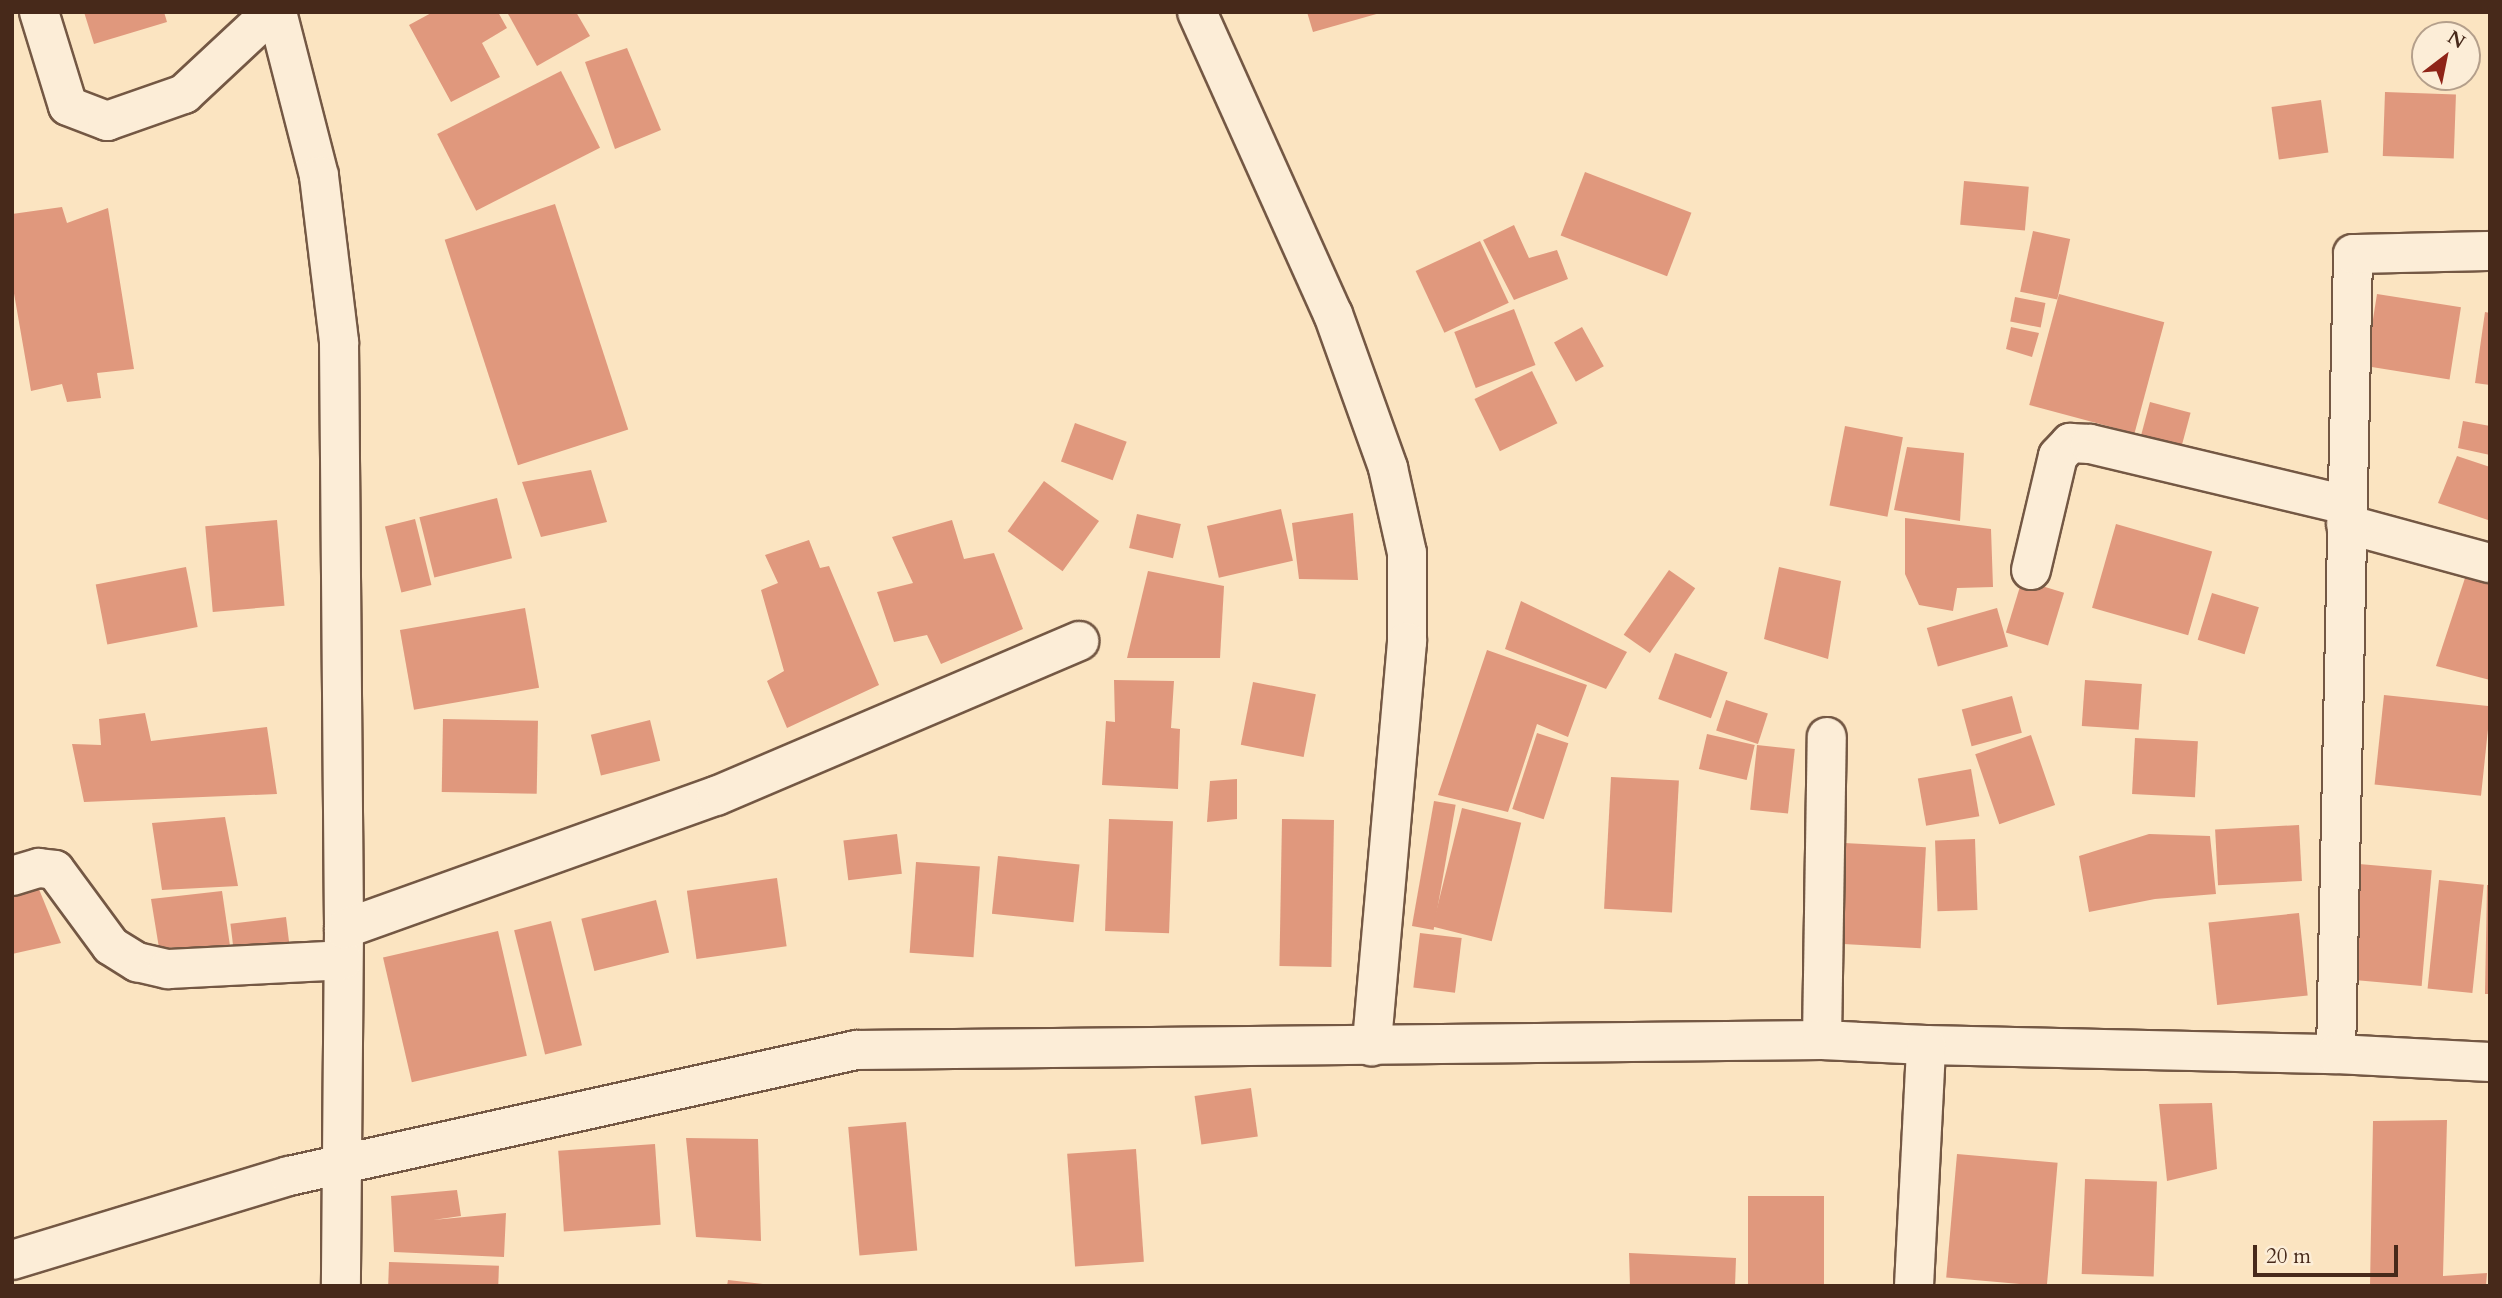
<!DOCTYPE html>
<html>
<head>
<meta charset="utf-8">
<style>
  body { margin:0 }
  #map { position:relative; width:2502px; height:1298px; overflow:hidden; background:#fbe4c1; font-family:Cardo,serif }
  div>[style] { position:absolute }
  .building>* { inset:0; background:#e0987d; transform-origin:0 0 }
  .roads { filter:drop-shadow(2px 0 #745844) drop-shadow(-2px 0 #745844) drop-shadow(0 2px #745844) drop-shadow(0 -2px #745844) }
  .minor>* { height:38px; margin:-19px; padding:0 19px; transform-origin:19px; border-radius:19px; background:#fcedd7 }
  span { translate:-50% -50%; white-space:nowrap; text-align:center; line-height:1.15; -webkit-text-stroke:5px #fcedd7; paint-order:stroke }
  .frame { position:absolute; inset:0; border:14px solid #47291a; pointer-events:none }
  .north { position:absolute; left:2411px; top:21px; width:70px; height:70px; box-sizing:border-box; background:#fcedd7; border:2px solid #b49f8b; border-radius:50%; rotate:32deg; font-size:19px; font-weight:700; line-height:28px; text-align:center; color:#47291a }
  .north::after { content:''; display:block; margin:auto; width:24px; height:32px; background:#8f2418; clip-path:polygon(50% 0,100% 100%,50% 72%,0 100%) }
  .scale { position:absolute; left:2253px; top:1245px; width:145px; height:32px; box-sizing:border-box; border:4px solid #47291a; border-top:0; padding-left:9px; font-size:21px; line-height:24px; white-space:nowrap; color:#47291a; -webkit-text-stroke:5px #fcedd7; paint-order:stroke }
</style>
</head>
<body>
<div id="map">
  <div class="building">
    <div style="clip-path:polygon(84px 12px,164px 12px,167px 22px,94px 44px)"></div>
    <div style="clip-path:polygon(433px 12px,498px 12px,507px 28px,482px 43px,500px 77px,451px 102px,409px 25px)"></div>
    <div style="clip-path:polygon(507px 12px,576px 12px,590px 36px,537px 66px)"></div>
    <div style="clip-path:polygon(1307px 12px,1380px 12px,1380px 13px,1313px 32px)"></div>
    <div style="clip-path:polygon(627px 48px,661px 130px,615px 149px,585px 62px)"></div>
    <div style="left:561px;top:71px;width:86px;height:139px;rotate:63deg"></div>
    <div style="left:2385px;top:92px;width:71px;height:64px;rotate:2deg"></div>
    <div style="left:2321px;top:100px;width:53px;height:50px;rotate:82deg"></div>
    <div style="left:1585px;top:172px;width:114px;height:68px;rotate:21deg"></div>
    <div style="left:1964px;top:181px;width:65px;height:44px;rotate:5deg"></div>
    <div style="left:555px;top:204px;width:237px;height:116px;rotate:72deg"></div>
    <div style="clip-path:polygon(62px 207px,67px 223px,108px 208px,134px 369px,97px 373px,101px 398px,67px 402px,62px 384px,31px 391px,12px 282px,12px 214px)"></div>
    <div style="clip-path:polygon(1514px 225px,1529px 258px,1557px 250px,1568px 279px,1514px 300px,1483px 240px)"></div>
    <div style="left:2033px;top:231px;width:38px;height:62px;rotate:12deg"></div>
    <div style="left:1480px;top:241px;width:68px;height:71px;rotate:65deg"></div>
    <div style="left:2059px;top:294px;width:109px;height:115px;rotate:15deg"></div>
    <div style="left:2377px;top:294px;width:85px;height:73px;rotate:9deg"></div>
    <div style="left:2015px;top:297px;width:31px;height:25px;rotate:11deg"></div>
    <div style="left:1514px;top:309px;width:60px;height:64px;rotate:69deg"></div>
    <div style="clip-path:polygon(2485px 312px,2490px 313px,2490px 385px,2475px 383px)"></div>
    <div style="left:1582px;top:327px;width:45px;height:32px;rotate:61deg"></div>
    <div style="clip-path:polygon(2011px 327px,2039px 333px,2032px 357px,2006px 349px)"></div>
    <div style="left:1532px;top:371px;width:58px;height:64px;rotate:64deg"></div>
    <div style="left:2150px;top:402px;width:42px;height:45px;rotate:15deg"></div>
    <div style="clip-path:polygon(2463px 421px,2490px 426px,2490px 455px,2458px 448px)"></div>
    <div style="left:1075px;top:423px;width:55px;height:41px;rotate:20deg"></div>
    <div style="left:1845px;top:426px;width:59px;height:81px;rotate:11deg"></div>
    <div style="clip-path:polygon(1907px 447px,1964px 453px,1960px 521px,1894px 510px)"></div>
    <div style="clip-path:polygon(2457px 456px,2490px 467px,2488px 520px,2438px 503px)"></div>
    <div style="clip-path:polygon(591px 470px,607px 522px,541px 537px,522px 482px)"></div>
    <div style="left:1044px;top:481px;width:68px;height:62px;rotate:36deg"></div>
    <div style="left:497px;top:498px;width:62px;height:80px;rotate:76deg"></div>
    <div style="left:1281px;top:509px;width:53px;height:76px;rotate:77deg"></div>
    <div style="clip-path:polygon(1353px 513px,1358px 580px,1299px 579px,1292px 523px)"></div>
    <div style="left:1137px;top:514px;width:45px;height:35px;rotate:13deg"></div>
    <div style="clip-path:polygon(1905px 518px,1991px 529px,1993px 587px,1957px 588px,1953px 611px,1919px 605px,1905px 574px)"></div>
    <div style="left:415px;top:519px;width:68px;height:31px;rotate:76deg"></div>
    <div style="left:277px;top:520px;width:86px;height:72px;rotate:85deg"></div>
    <div style="clip-path:polygon(952px 520px,964px 559px,994px 553px,1023px 629px,941px 664px,927px 635px,894px 642px,877px 592px,913px 583px,892px 537px)"></div>
    <div style="left:2116px;top:524px;width:100px;height:87px;rotate:16deg"></div>
    <div style="clip-path:polygon(809px 540px,820px 568px,829px 566px,879px 685px,787px 728px,767px 681px,784px 671px,761px 590px,778px 583px,765px 555px)"></div>
    <div style="left:186px;top:567px;width:61px;height:92px;rotate:79deg"></div>
    <div style="clip-path:polygon(1779px 567px,1841px 581px,1828px 659px,1764px 639px)"></div>
    <div style="left:1669px;top:570px;width:32px;height:79px;rotate:35deg"></div>
    <div style="clip-path:polygon(1148px 571px,1224px 586px,1220px 658px,1127px 658px)"></div>
    <div style="clip-path:polygon(2465px 578px,2490px 584px,2490px 680px,2436px 666px)"></div>
    <div style="left:2022px;top:580px;width:44px;height:55px;rotate:17deg"></div>
    <div style="left:2212px;top:593px;width:49px;height:49px;rotate:17deg"></div>
    <div style="clip-path:polygon(1521px 601px,1627px 652px,1606px 689px,1505px 649px)"></div>
    <div style="left:525px;top:608px;width:81px;height:127px;rotate:80deg"></div>
    <div style="left:1997px;top:608px;width:40px;height:73px;rotate:74deg"></div>
    <div style="clip-path:polygon(1487px 650px,1587px 685px,1568px 737px,1537px 724px,1508px 812px,1438px 795px)"></div>
    <div style="left:1675px;top:653px;width:56px;height:49px;rotate:20deg"></div>
    <div style="clip-path:polygon(1114px 680px,1174px 681px,1171px 728px,1180px 729px,1178px 789px,1102px 785px,1106px 721px,1115px 722px)"></div>
    <div style="left:2085px;top:680px;width:57px;height:46px;rotate:4deg"></div>
    <div style="left:1253px;top:682px;width:64px;height:64px;rotate:11deg"></div>
    <div style="left:2384px;top:695px;width:107px;height:90px;rotate:6deg"></div>
    <div style="left:2012px;top:696px;width:38px;height:52px;rotate:75deg"></div>
    <div style="left:1726px;top:700px;width:44px;height:32px;rotate:18deg"></div>
    <div style="clip-path:polygon(145px 713px,151px 741px,267px 727px,277px 794px,84px 802px,72px 744px,101px 745px,99px 719px)"></div>
    <div style="left:443px;top:719px;width:95px;height:73px;rotate:1deg"></div>
    <div style="left:650px;top:720px;width:42px;height:61px;rotate:76deg"></div>
    <div style="left:1537px;top:733px;width:33px;height:80px;rotate:18deg"></div>
    <div style="left:1707px;top:734px;width:49px;height:36px;rotate:13deg"></div>
    <div style="left:2031px;top:735px;width:74px;height:59px;rotate:71deg"></div>
    <div style="left:2135px;top:738px;width:63px;height:56px;rotate:3deg"></div>
    <div style="left:1757px;top:745px;width:38px;height:65px;rotate:6deg"></div>
    <div style="left:1971px;top:769px;width:48px;height:54px;rotate:80deg"></div>
    <div style="left:1611px;top:777px;width:68px;height:132px;rotate:3deg"></div>
    <div style="clip-path:polygon(1237px 779px,1237px 819px,1207px 822px,1210px 781px)"></div>
    <div style="left:1434px;top:801px;width:22px;height:127px;rotate:10deg"></div>
    <div style="left:1462px;top:808px;width:61px;height:122px;rotate:14deg"></div>
    <div style="clip-path:polygon(225px 817px,238px 886px,162px 890px,152px 823px)"></div>
    <div style="left:1109px;top:819px;width:64px;height:112px;rotate:2deg"></div>
    <div style="left:1282px;top:819px;width:52px;height:147px;rotate:1deg"></div>
    <div style="left:2299px;top:825px;width:56px;height:84px;rotate:87deg"></div>
    <div style="left:897px;top:834px;width:40px;height:54px;rotate:83deg"></div>
    <div style="clip-path:polygon(2149px 834px,2210px 836px,2216px 894px,2155px 899px,2089px 912px,2079px 856px)"></div>
    <div style="left:1975px;top:839px;width:71px;height:40px;rotate:88deg"></div>
    <div style="left:1844px;top:843px;width:82px;height:101px;rotate:3deg"></div>
    <div style="left:998px;top:856px;width:82px;height:58px;rotate:6deg"></div>
    <div style="left:916px;top:862px;width:64px;height:91px;rotate:4deg"></div>
    <div style="left:2359px;top:864px;width:73px;height:116px;rotate:5deg"></div>
    <div style="left:777px;top:878px;width:69px;height:91px;rotate:82deg"></div>
    <div style="left:2439px;top:880px;width:45px;height:109px;rotate:6deg"></div>
    <div style="clip-path:polygon(36px 882px,61px 943px,12px 954px,12px 889px)"></div>
    <div style="clip-path:polygon(2487px 885px,2490px 885px,2490px 994px,2485px 994px)"></div>
    <div style="clip-path:polygon(222px 891px,230px 946px,159px 948px,151px 899px)"></div>
    <div style="left:656px;top:900px;width:54px;height:77px;rotate:76deg"></div>
    <div style="left:2299px;top:913px;width:83px;height:91px;rotate:84deg"></div>
    <div style="left:286px;top:917px;width:33px;height:56px;rotate:83deg"></div>
    <div style="left:551px;top:921px;width:128px;height:38px;rotate:76deg"></div>
    <div style="left:498px;top:931px;width:128px;height:118px;rotate:77deg"></div>
    <div style="left:1420px;top:933px;width:42px;height:55px;rotate:7deg"></div>
    <div style="left:1251px;top:1088px;width:49px;height:57px;rotate:82deg"></div>
    <div style="clip-path:polygon(2212px 1103px,2217px 1169px,2167px 1181px,2159px 1104px)"></div>
    <div style="clip-path:polygon(2447px 1120px,2443px 1276px,2487px 1273px,2486px 1286px,2370px 1286px,2373px 1121px)"></div>
    <div style="left:906px;top:1122px;width:129px;height:58px;rotate:85deg"></div>
    <div style="clip-path:polygon(686px 1138px,758px 1139px,761px 1241px,696px 1237px)"></div>
    <div style="left:655px;top:1144px;width:81px;height:97px;rotate:86deg"></div>
    <div style="left:1136px;top:1149px;width:113px;height:69px;rotate:86deg"></div>
    <div style="left:1957px;top:1154px;width:101px;height:124px;rotate:5deg"></div>
    <div style="left:2085px;top:1179px;width:72px;height:95px;rotate:2deg"></div>
    <div style="clip-path:polygon(457px 1190px,461px 1216px,433px 1220px,506px 1213px,504px 1257px,394px 1252px,391px 1196px)"></div>
    <div style="left:1748px;top:1196px;width:76px;height:90px"></div>
    <div style="clip-path:polygon(1629px 1253px,1736px 1258px,1735px 1286px,1630px 1286px)"></div>
    <div style="left:389px;top:1262px;width:110px;height:24px;rotate:2deg"></div>
    <div style="clip-path:polygon(728px 1280px,763px 1284px,763px 1286px,727px 1286px)"></div>
  </div>
  <div class="roads">
    <div class="minor">
      <div style="left:39px;top:12px;width:98px;rotate:72.9deg"></div>
      <div style="left:68px;top:106px;width:42px;rotate:21deg"></div>
      <div style="left:107px;top:121px;width:82px;rotate:-19.3deg"></div>
      <div style="left:184px;top:94px;width:120px;rotate:-43deg"></div>
      <div style="left:277px;top:12px;width:169px;rotate:75.6deg"></div>
      <div style="left:319px;top:176px;width:167px;rotate:83.1deg"></div>
      <div style="left:339px;top:342px;width:587px;rotate:89.51deg"></div>
      <div style="left:344px;top:929px;width:357px;rotate:90.5deg"></div>
      <div style="left:1197px;top:12px;width:331px;rotate:65.8deg"></div>
      <div style="left:1333px;top:314px;width:164px;rotate:70.3deg"></div>
      <div style="left:1388px;top:468px;width:87px;rotate:77.4deg"></div>
      <div style="left:1407px;top:553px;width:89px;rotate:90deg"></div>
      <div style="left:1407px;top:642px;width:406px;rotate:95deg"></div>
      <div style="left:2346px;top:524px;width:149px;rotate:15.2deg"></div>
      <div style="left:2031px;top:570px;width:117px;rotate:-76.7deg"></div>
      <div style="left:2058px;top:456px;width:18px;rotate:-47deg"></div>
      <div style="left:2070px;top:443px;width:20px;rotate:3deg"></div>
      <div style="left:2090px;top:444px;width:263px;rotate:13.4deg"></div>
      <div style="left:12px;top:876px;width:28px;rotate:-17deg"></div>
      <div style="left:39px;top:868px;width:16px;rotate:7deg"></div>
      <div style="left:55px;top:870px;width:94px;rotate:53.6deg"></div>
      <div style="left:111px;top:946px;width:31px;rotate:32deg"></div>
      <div style="left:137px;top:962px;width:32px;rotate:13deg"></div>
      <div style="left:168px;top:969px;width:175px;rotate:-2.9deg"></div>
      <div style="left:344px;top:929px;width:395px;rotate:-19.7deg"></div>
      <div style="left:716px;top:796px;width:395px;rotate:-23.1deg"></div>
      <div style="left:1822px;top:1040px;width:303px;rotate:-89.1deg"></div>
      <div style="left:2336px;top:1054px;width:800px;rotate:-88.78deg"></div>
      <div style="left:2353px;top:254px;width:137px;rotate:-1.3deg"></div>
      <div style="left:12px;top:1260px;width:289px;rotate:-16.9deg"></div>
      <div style="left:289px;top:1176px;width:581px;rotate:-12.53deg"></div>
      <div style="left:856px;top:1050px;width:966px;rotate:-0.59deg"></div>
      <div style="left:1822px;top:1040px;width:104px;rotate:2.8deg"></div>
      <div style="left:1926px;top:1045px;width:410px;rotate:1.3deg"></div>
      <div style="left:2336px;top:1054px;width:154px;rotate:3deg"></div>
      <div style="left:1914px;top:1286px;width:241px;rotate:-87.1deg"></div>
    </div>
  </div>
  <div class="frame"></div>
  <div class="north">N</div>
  <div class="scale">20 m</div>
</div>
</body>
</html>
